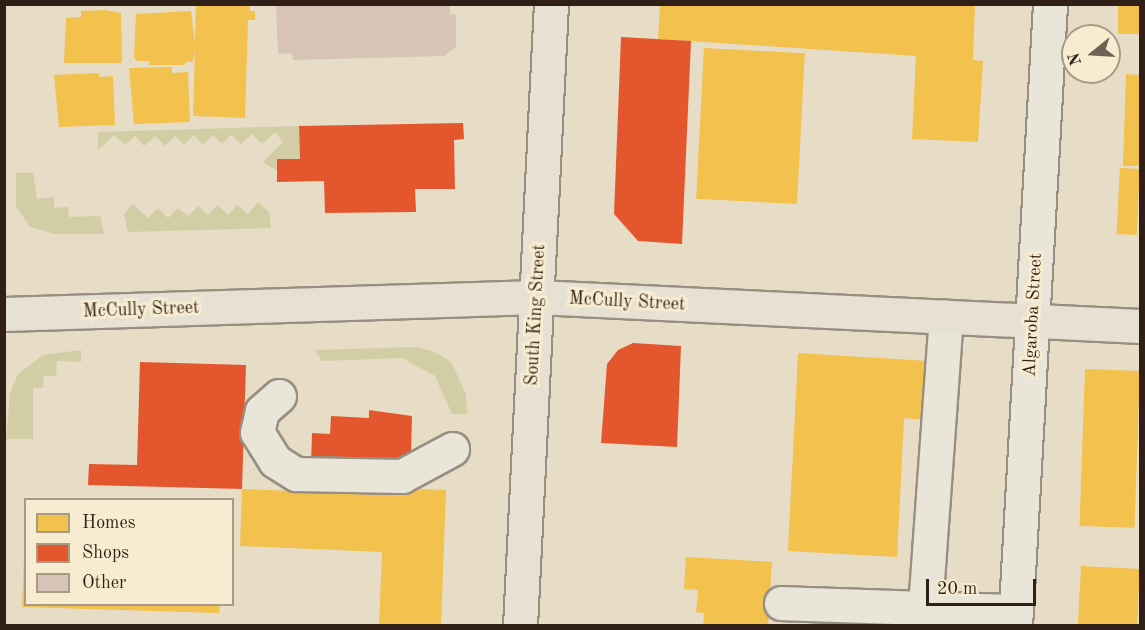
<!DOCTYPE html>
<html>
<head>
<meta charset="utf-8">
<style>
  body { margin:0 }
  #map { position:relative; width:1145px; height:630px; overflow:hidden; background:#e7dcc5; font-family:"Old Standard TT",serif }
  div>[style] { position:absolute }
  .green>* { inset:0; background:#d3cda5 }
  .homes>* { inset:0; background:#f2c14e; transform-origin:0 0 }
  .shops>* { inset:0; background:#e4572e }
  .building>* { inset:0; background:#d7c4b6 }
  .roads { filter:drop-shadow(2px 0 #978f81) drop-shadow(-2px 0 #978f81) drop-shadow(0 2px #978f81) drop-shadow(0 -2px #978f81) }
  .minor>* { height:33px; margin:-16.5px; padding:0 16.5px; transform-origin:16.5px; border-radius:16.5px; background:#eae5d9 }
  .major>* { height:33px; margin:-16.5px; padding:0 16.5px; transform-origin:16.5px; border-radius:16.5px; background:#e7e1d3 }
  span { translate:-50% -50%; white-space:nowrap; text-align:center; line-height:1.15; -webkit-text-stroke:6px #f8ecd0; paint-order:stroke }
  .street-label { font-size:18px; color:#301f16 }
  .frame { position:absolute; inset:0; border:6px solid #301f16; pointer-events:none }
  .legend { position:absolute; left:24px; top:498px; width:210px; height:108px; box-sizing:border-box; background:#f8ecd0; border:2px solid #a89a86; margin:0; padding:8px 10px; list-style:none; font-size:18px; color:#301f16 }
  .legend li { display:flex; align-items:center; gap:12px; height:30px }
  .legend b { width:30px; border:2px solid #a89a86 }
  .north { position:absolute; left:1061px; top:24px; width:60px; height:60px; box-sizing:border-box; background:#f8ecd0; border:2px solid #a89a86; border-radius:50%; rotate:252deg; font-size:16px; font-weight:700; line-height:24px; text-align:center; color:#301f16 }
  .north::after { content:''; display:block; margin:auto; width:21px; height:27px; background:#706153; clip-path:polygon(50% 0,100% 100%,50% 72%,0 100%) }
  .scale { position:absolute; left:926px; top:579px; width:110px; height:27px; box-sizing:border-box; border:3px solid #301f16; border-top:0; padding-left:8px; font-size:18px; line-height:21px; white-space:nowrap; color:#301f16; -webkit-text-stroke:4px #f8ecd0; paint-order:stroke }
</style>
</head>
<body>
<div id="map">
  <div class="green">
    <div style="clip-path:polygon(299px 126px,300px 159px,277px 159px,277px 171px,263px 162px,283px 142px,275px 132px,262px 144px,252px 134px,241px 144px,231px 135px,222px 144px,213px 135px,203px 145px,194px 135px,184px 145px,175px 136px,165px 146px,155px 136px,144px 146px,135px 136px,125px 145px,114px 135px,98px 150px,98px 132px)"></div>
    <div style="clip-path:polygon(16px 173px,33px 173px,37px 199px,54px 197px,54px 208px,68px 207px,69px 217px,100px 216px,104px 234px,54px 234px,30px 227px,16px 206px)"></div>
    <div style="clip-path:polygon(258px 202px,269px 212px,271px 228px,128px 232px,124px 214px,133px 204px,148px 218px,158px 208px,168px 218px,178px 208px,188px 216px,198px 206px,208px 215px,217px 205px,228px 215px,237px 205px,248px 214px)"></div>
    <div style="clip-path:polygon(417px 347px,435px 352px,451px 362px,466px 394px,467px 414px,452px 414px,435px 376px,402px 358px,322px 361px,315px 350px)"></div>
    <div style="clip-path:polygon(81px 350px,81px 362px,57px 361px,56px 376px,44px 376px,43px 388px,33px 388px,33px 439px,6px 439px,10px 393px,18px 374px,43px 355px)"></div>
  </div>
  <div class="homes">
    <div style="clip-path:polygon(196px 4px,250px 4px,250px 11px,255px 11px,255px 20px,248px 20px,245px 118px,193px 116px,195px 50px,193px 62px,185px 62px,185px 65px,149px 65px,149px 61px,137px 61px,134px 57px,136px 14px,191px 11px,195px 43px)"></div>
    <div style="clip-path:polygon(660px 4px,975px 4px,973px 60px,983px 61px,978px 142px,912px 139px,916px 56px,658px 39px)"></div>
    <div style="left:1118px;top:4px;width:22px;height:30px"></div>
    <div style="clip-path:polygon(105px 10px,121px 13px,122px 63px,64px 63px,66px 18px,81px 17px,81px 11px)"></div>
    <div style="left:704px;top:48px;width:101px;height:151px;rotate:3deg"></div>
    <div style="clip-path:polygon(172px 67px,172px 73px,188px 72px,190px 122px,134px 124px,129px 68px)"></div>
    <div style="clip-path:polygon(99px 73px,99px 77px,113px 76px,115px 125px,59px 127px,54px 75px)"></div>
    <div style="clip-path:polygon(1126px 74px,1140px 75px,1140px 166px,1123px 166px)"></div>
    <div style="left:1120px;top:168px;width:20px;height:66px;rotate:3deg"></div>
    <div style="clip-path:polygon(798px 353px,928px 361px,925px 420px,904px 418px,897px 557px,788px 551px)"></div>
    <div style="left:1085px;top:369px;width:55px;height:157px;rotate:2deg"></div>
    <div style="clip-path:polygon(391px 488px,446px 490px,441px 626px,379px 626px,382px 552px,240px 546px,242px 489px,391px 495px)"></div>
    <div style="clip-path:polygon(686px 557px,772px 562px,768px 626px,703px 626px,704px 613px,696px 612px,698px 590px,684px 589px)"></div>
    <div style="clip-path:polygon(24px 558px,26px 604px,220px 604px,219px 613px,22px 607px)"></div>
    <div style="left:1081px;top:566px;width:59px;height:60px;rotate:3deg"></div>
  </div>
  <div class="shops">
    <div style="clip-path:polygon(621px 37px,691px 41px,682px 244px,638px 241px,614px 214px)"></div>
    <div style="clip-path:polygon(463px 123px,464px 139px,454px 140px,455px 189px,415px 189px,416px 212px,325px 213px,324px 181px,277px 182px,277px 159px,300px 159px,299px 126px)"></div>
    <div style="clip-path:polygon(633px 343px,681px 346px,677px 447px,601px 443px,607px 364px,618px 350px)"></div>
    <div style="clip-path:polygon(140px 362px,246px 365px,242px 489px,88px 485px,89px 464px,137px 465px)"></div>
    <div style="clip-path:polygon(369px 410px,412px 416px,411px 455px,396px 469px,311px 466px,312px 433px,330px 434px,331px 416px,369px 418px)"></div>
  </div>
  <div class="building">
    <div style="clip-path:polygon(276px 4px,450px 4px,450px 14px,456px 15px,456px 47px,444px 56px,293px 60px,292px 53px,278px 54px)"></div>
  </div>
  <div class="roads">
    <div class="minor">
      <div style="left:279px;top:396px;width:23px;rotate:139deg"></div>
      <div style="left:262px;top:411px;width:22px;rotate:103deg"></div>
      <div style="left:257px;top:432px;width:34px;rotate:58deg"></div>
      <div style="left:275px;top:461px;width:25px;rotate:32deg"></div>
      <div style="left:296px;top:474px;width:106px;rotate:1.1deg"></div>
      <div style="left:402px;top:476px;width:57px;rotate:-28.4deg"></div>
      <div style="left:781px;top:603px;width:234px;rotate:2deg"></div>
      <div style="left:925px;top:608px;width:292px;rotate:-85.9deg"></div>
      <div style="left:1015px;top:626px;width:623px;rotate:-86.78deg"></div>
    </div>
    <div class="major">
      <div style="left:4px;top:314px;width:533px;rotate:-1.83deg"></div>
      <div style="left:537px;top:297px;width:604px;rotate:2.75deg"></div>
      <div style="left:520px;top:626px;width:623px;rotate:-87.15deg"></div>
    </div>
  </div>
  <div class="street-label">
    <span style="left:627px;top:302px;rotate:3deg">McCully Street</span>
    <span style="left:141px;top:310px;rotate:-2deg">McCully Street</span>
    <span style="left:536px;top:315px;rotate:-87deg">South King Street</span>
    <span style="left:1033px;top:315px;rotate:-87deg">Algaroba Street</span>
  </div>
  <div class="frame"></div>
  <ul class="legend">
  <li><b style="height:16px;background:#f2c14e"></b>Homes</li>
  <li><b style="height:16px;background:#e4572e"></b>Shops</li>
  <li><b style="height:16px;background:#d7c4b6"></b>Other</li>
  </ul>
  <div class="north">N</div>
  <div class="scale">20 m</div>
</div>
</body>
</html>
